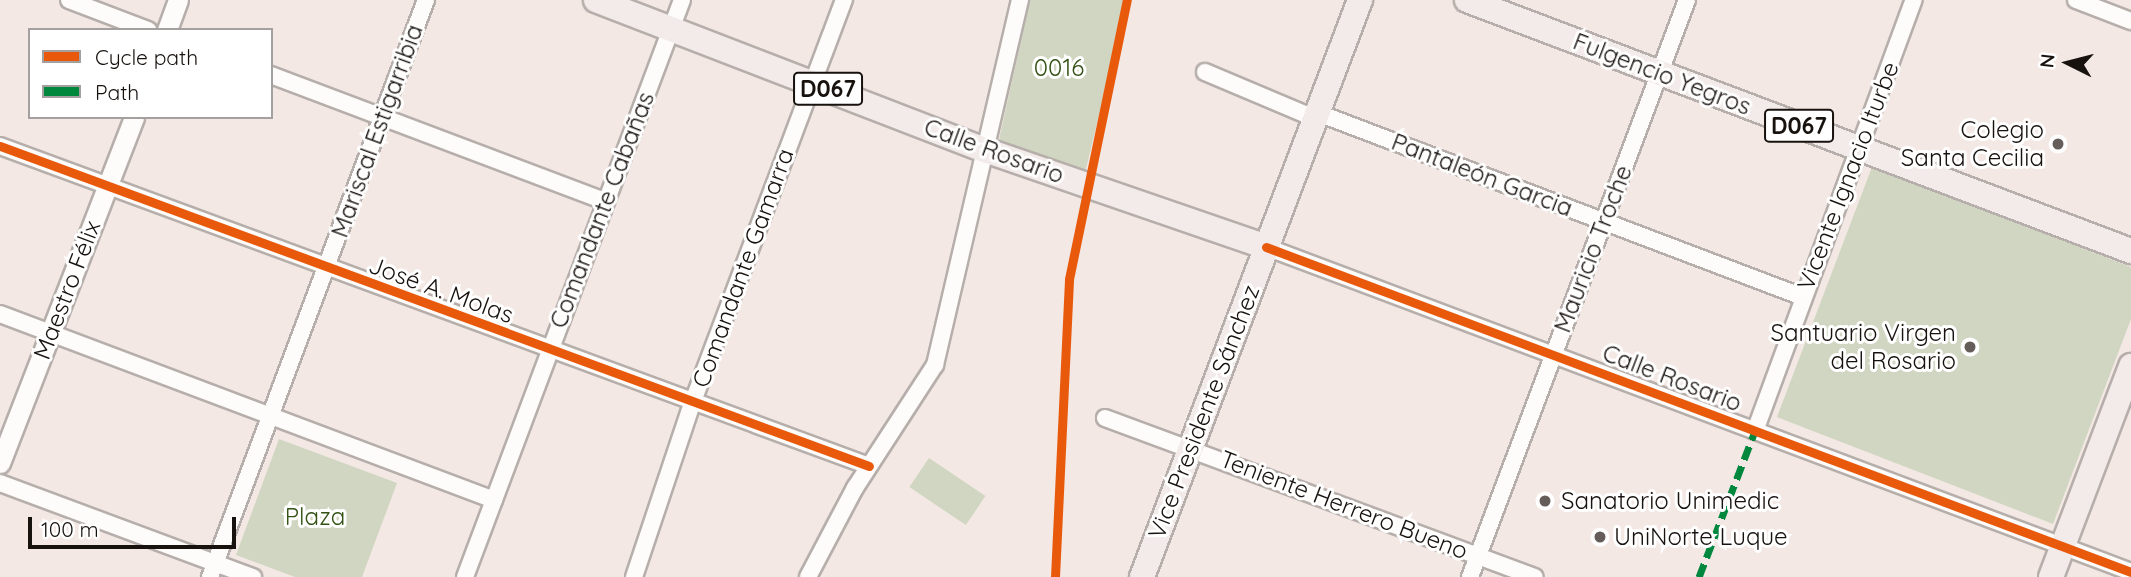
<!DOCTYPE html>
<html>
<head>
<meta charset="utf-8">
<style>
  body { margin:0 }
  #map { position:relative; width:2131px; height:577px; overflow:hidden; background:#f3e8e3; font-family:Quicksand,sans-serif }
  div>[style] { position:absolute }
  .green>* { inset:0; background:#d1d6c2; transform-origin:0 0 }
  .roads { filter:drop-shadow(2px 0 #b6aeaa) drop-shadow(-2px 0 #b6aeaa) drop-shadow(0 2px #b6aeaa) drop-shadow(0 -2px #b6aeaa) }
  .minor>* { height:16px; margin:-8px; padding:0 8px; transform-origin:8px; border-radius:8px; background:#fdfcfb }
  .tertiary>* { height:19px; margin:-9.5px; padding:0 9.5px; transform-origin:9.5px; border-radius:9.5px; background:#fdfcfb }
  .primary>* { height:24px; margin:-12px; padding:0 12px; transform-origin:12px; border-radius:12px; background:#f2ebea }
  .quiet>* { height:7px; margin-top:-3.5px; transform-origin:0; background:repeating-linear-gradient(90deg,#00873e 0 14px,transparent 0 21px) }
  .cycleway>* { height:9px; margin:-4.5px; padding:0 4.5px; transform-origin:4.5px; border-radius:4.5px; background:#e8590c }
  .dots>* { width:19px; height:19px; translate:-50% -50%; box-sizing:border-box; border:4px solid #fff; border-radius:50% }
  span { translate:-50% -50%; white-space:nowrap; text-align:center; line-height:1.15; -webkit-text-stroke:6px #fff; paint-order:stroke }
  .shield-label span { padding:2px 5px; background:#fff; border:2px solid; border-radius:5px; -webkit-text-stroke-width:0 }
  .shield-label { font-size:23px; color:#18120f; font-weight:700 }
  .park-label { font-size:24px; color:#345214 }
  .street-label { font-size:24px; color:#18120f }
  .poi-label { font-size:24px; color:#18120f }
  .right { translate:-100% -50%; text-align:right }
  .left { translate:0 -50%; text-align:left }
  .legend { position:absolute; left:28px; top:28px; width:245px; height:91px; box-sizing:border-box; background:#fff; border:2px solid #a3a09f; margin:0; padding:9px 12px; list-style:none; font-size:21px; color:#18120f }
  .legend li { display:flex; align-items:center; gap:14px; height:35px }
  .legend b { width:35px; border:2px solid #a3a09f }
  .north { position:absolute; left:2033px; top:28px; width:70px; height:70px; -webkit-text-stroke:5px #fff; paint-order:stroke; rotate:276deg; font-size:19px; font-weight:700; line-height:28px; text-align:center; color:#18120f }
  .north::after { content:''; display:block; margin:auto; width:24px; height:32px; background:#18120f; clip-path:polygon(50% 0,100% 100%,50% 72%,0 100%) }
  .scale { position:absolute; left:28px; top:517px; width:208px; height:32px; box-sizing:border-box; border:4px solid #18120f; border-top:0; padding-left:9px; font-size:21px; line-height:24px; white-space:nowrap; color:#18120f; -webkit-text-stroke:5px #fff; paint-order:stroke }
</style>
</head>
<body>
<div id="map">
  <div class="green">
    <div style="clip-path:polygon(1030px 0,1127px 0,1085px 173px,998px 144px)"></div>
    <div style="clip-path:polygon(1872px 167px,2131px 267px,2131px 319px,2053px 524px,1777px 417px)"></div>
    <div style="clip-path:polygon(279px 439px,397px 483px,362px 577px,295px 577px,236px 555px)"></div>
    <div style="left:929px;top:458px;width:68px;height:35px;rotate:34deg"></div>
  </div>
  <div class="roads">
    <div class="minor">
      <div style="left:69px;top:0;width:85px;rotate:20.8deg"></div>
      <div style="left:2076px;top:0;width:59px;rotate:20.9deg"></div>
      <div style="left:1205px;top:72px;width:121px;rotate:22.9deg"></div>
      <div style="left:271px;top:75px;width:357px;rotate:20.7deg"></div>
      <div style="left:1318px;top:113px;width:519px;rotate:20.78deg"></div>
      <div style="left:0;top:146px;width:926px;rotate:20.22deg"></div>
      <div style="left:1266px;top:247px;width:924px;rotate:20.59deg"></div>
      <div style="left:0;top:314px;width:528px;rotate:20.63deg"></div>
      <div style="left:1105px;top:418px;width:458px;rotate:20.3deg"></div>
      <div style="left:1755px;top:431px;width:459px;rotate:-69.8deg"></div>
      <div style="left:0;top:483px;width:270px;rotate:20.4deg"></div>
      <div style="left:210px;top:577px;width:616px;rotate:-69.48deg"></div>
      <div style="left:465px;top:577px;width:616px;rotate:-69.39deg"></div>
      <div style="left:634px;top:577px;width:182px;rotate:-71.5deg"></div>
      <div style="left:692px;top:404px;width:432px;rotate:-69.4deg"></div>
      <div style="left:808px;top:577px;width:101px;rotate:-62.2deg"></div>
      <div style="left:855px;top:488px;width:147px;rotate:-57deg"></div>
      <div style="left:935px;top:365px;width:375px;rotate:-76.9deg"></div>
      <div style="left:1470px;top:577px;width:616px;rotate:-69.39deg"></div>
    </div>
    <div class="tertiary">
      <div style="left:167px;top:30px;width:32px;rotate:-70deg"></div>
      <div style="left:0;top:463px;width:371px;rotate:-68.8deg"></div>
    </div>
    <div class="primary">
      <div style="left:596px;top:0;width:417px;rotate:21.1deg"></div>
      <div style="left:985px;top:150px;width:297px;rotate:19deg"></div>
      <div style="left:1467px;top:0;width:710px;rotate:20.71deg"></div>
      <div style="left:1142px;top:577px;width:617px;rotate:-69.3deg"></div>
      <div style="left:2051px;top:577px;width:226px;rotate:-69.2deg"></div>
    </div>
  </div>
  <div class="quiet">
    <div style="left:1699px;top:577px;width:156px;rotate:-69deg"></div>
  </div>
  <div class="cycleway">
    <div style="left:0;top:146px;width:926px;rotate:20.22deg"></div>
    <div style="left:1266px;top:247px;width:924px;rotate:20.59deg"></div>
    <div style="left:1055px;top:577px;width:298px;rotate:-87.3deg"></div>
    <div style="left:1069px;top:279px;width:285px;rotate:-78.3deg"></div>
  </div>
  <div class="dots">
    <div style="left:2058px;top:144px;background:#655d59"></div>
    <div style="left:1970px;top:347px;background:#655d59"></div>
    <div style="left:1545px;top:501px;background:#655d59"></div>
    <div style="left:1600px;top:537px;background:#655d59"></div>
  </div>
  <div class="shield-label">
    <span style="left:828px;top:89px">D067</span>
    <span style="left:1799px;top:126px">D067</span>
  </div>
  <div class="park-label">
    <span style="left:1059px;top:68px">0016</span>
    <span style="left:315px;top:517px">Plaza</span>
  </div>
  <div class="street-label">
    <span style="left:1662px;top:74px;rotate:21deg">Fulgencio Yegros</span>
    <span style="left:377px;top:131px;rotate:-70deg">Mariscal Estigarribia</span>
    <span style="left:994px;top:151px;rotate:20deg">Calle Rosario</span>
    <span style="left:1482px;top:175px;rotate:21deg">Pantaleón Garcia</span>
    <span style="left:1848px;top:176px;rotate:-69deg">Vicente Ignacio Iturbe</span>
    <span style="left:602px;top:210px;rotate:-69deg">Comandante Cabañas</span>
    <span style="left:1593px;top:249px;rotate:-69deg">Mauricio Troche</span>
    <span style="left:743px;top:268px;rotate:-70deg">Comandante Gamarra</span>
    <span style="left:67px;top:290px;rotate:-69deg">Maestro Félix</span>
    <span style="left:441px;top:290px;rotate:20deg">José A. Molas</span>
    <span style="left:1672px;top:378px;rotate:21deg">Calle Rosario</span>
    <span style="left:1204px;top:412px;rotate:-69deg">Vice Presidente Sánchez</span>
    <span style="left:1344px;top:505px;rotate:21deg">Teniente Herrero Bueno</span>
  </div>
  <div class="poi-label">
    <span class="right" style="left:2044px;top:144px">Colegio<br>Santa Cecilia</span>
    <span class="right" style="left:1956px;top:347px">Santuario Virgen<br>del Rosario</span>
    <span class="left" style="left:1561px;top:501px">Sanatorio Unimedic</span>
    <span class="left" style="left:1614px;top:537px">UniNorte Luque</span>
  </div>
  <ul class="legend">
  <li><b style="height:9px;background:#e8590c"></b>Cycle path</li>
  <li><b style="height:9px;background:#00873e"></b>Path</li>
  </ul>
  <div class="north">N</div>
  <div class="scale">100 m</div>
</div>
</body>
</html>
